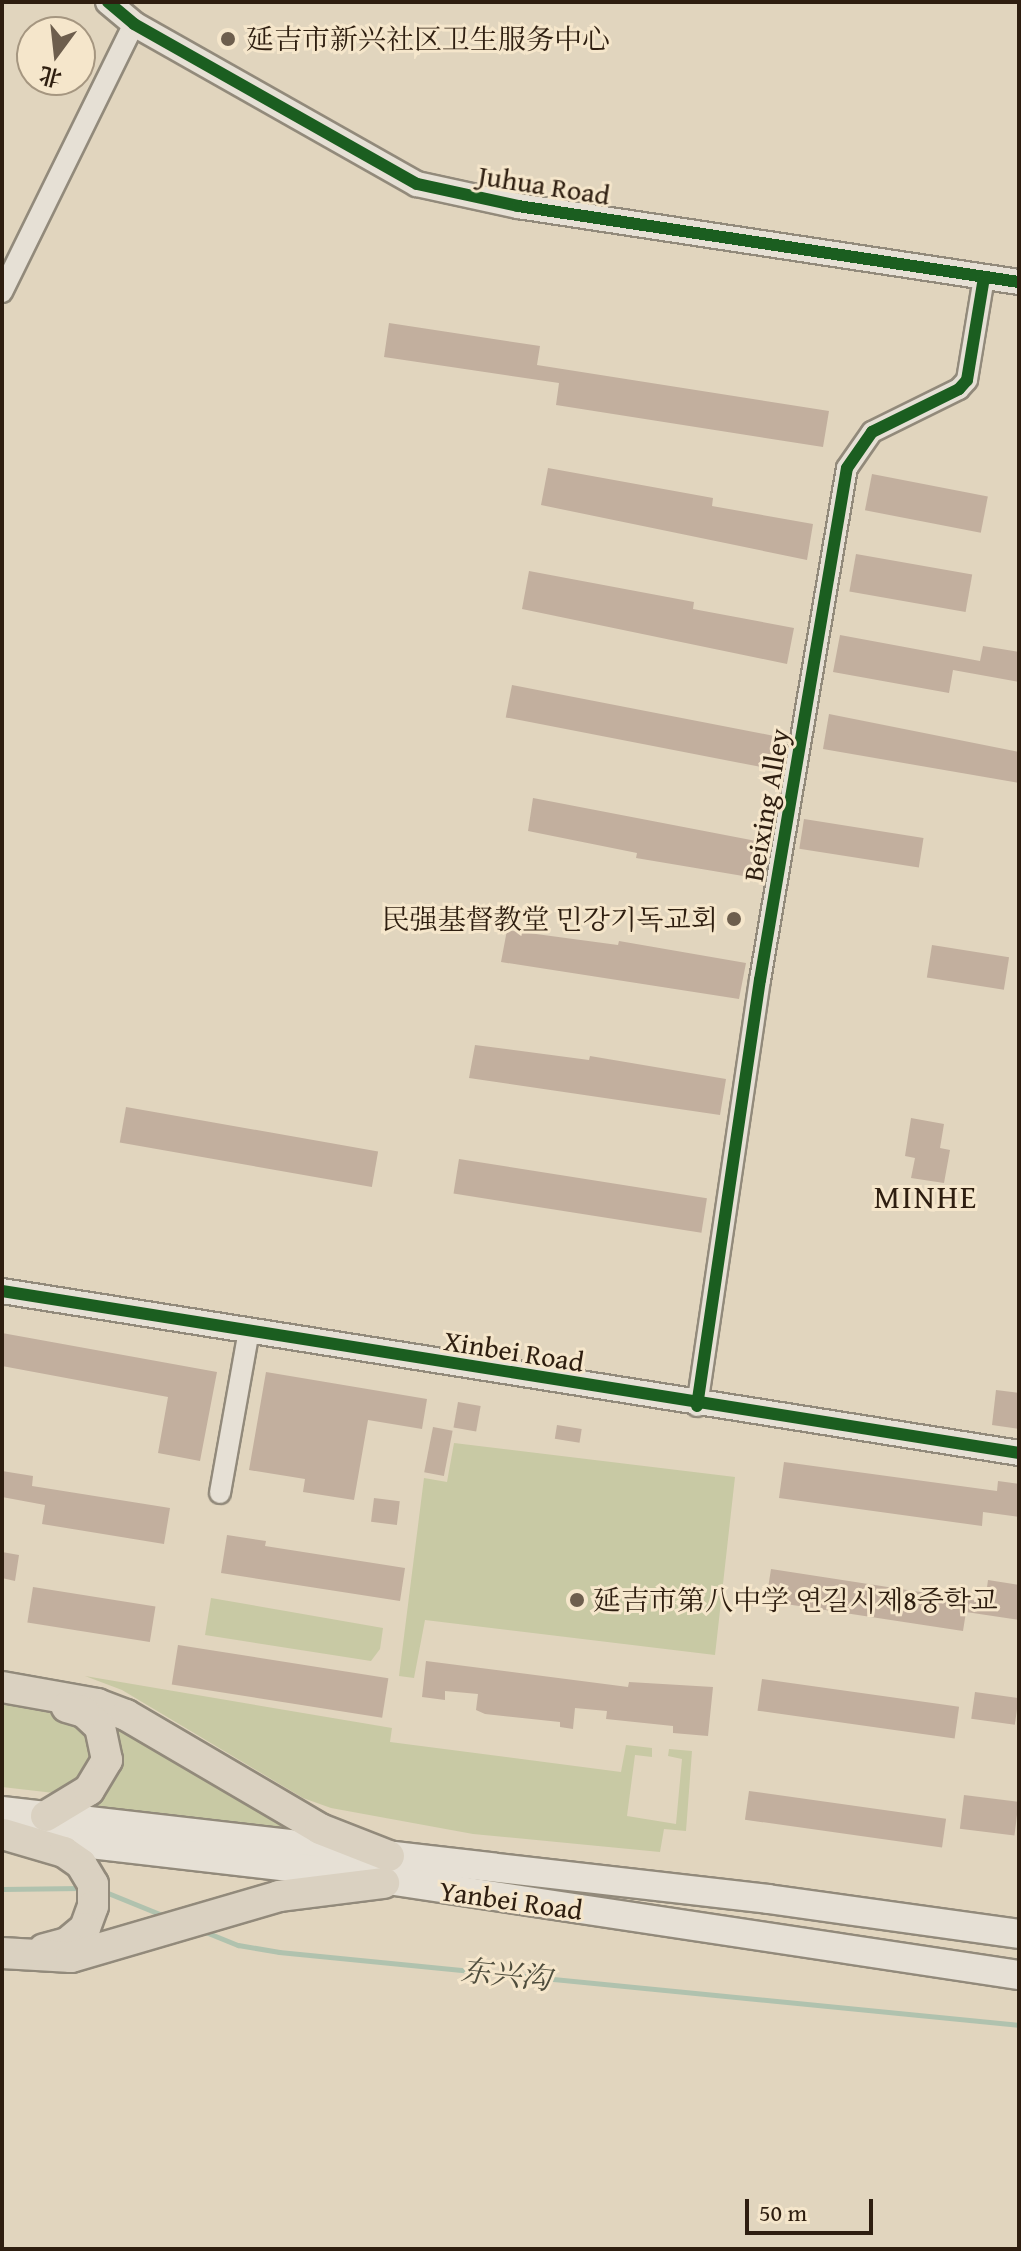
<!DOCTYPE html>
<html>
<head>
<meta charset="utf-8">
<style>
  body { margin:0 }
  #map { position:relative; width:1021px; height:2251px; overflow:hidden; background:#e1d5be; font-family:"Gentium Book Plus","Noto Serif SC","Noto Serif KR",serif }
  div>[style] { position:absolute }
  .green>* { inset:0; background:#c8c9a4 }
  .stream>* { height:5px; margin:-2.5px; padding:0 2.5px; transform-origin:2.5px; border-radius:2.5px; background:#b0c2ae }
  .building>* { inset:0; background:#c2af9e; transform-origin:0 0 }
  .roads { filter:drop-shadow(2px 0 #928a7b) drop-shadow(-2px 0 #928a7b) drop-shadow(0 2px #928a7b) drop-shadow(0 -2px #928a7b) }
  .minor>* { height:20px; margin:-10px; padding:0 10px; transform-origin:10px; border-radius:10px; background:#e6e0d5 }
  .tertiary>* { height:24px; margin:-12px; padding:0 12px; transform-origin:12px; border-radius:12px; background:#e6e0d5 }
  .secondary>* { height:28px; margin:-14px; padding:0 14px; transform-origin:14px; border-radius:14px; background:#e6e0d5 }
  .primary>* { height:30px; margin:-15px; padding:0 15px; transform-origin:15px; border-radius:15px; background:#dad1c1 }
  .cycleway>* { height:12px; margin:-6px; padding:0 6px; transform-origin:6px; border-radius:6px; background:#1b5e20 }
  .dots>* { width:22px; height:22px; translate:-50% -50%; box-sizing:border-box; border:4px solid #f5e6cb; border-radius:50% }
  span { translate:-50% -50%; white-space:nowrap; text-align:center; line-height:1.15; -webkit-text-stroke:6px #f5e6cb; paint-order:stroke }
  .poi-label { font-size:28px; color:#2e1e10 }
  .left { translate:0 -50%; text-align:left }
  .right { translate:-100% -50%; text-align:right }
  .street-label { font-size:28px; color:#2e1e10 }
  .water-label { font-size:30px; color:#4f4d3d; font-style:italic }
  .quarter-label { font-size:32px; color:#2e1e10; letter-spacing:2px }
  .frame { position:absolute; inset:0; border:4px solid #2e1e10; pointer-events:none }
  .north { position:absolute; left:16px; top:16px; width:80px; height:80px; box-sizing:border-box; background:#f5e6cb; border:2px solid #a59680; border-radius:50%; rotate:195deg; font-size:22px; font-weight:700; line-height:32px; text-align:center; color:#2e1e10 }
  .north::after { content:''; display:block; margin:auto; width:28px; height:36px; background:#6d5e4d; clip-path:polygon(50% 0,100% 100%,50% 72%,0 100%) }
  .scale { position:absolute; left:745px; top:2199px; width:128px; height:36px; box-sizing:border-box; border:4px solid #2e1e10; border-top:0; padding-left:10px; font-size:24px; line-height:28px; white-space:nowrap; color:#2e1e10; -webkit-text-stroke:6px #f5e6cb; paint-order:stroke }
</style>
</head>
<body>
<div id="map">
  <div class="green">
    <div style="clip-path:polygon(454px 1443px,735px 1477px,715px 1655px,425px 1620px,414px 1678px,399px 1676px,424px 1478px,447px 1482px)"></div>
    <div style="clip-path:polygon(211px 1598px,383px 1628px,380px 1649px,371px 1661px,205px 1635px)"></div>
    <div style="clip-path:polygon(85px 1676px,392px 1728px,390px 1742px,621px 1772px,626px 1745px,652px 1748px,652px 1757px,635px 1755px,627px 1816px,676px 1824px,682px 1759px,668px 1756px,669px 1749px,692px 1751px,686px 1831px,664px 1829px,660px 1852px,473px 1834px,331px 1808px,303px 1798px,122px 1690px)"></div>
    <div style="clip-path:polygon(2px 1704px,61px 1715px,85px 1731px,92px 1752px,85px 1773px,54px 1793px,2px 1787px)"></div>
    <div style="clip-path:polygon(119px 1726px,299px 1833px,83px 1808px,112px 1731px)"></div>
  </div>
  <div class="stream">
    <div style="left:2px;top:1889px;width:79px;rotate:-0.7deg"></div>
    <div style="left:103px;top:1891px;width:69px;rotate:22.1deg"></div>
    <div style="left:203px;top:1931px;width:38px;rotate:22deg"></div>
    <div style="left:238px;top:1945px;width:42px;rotate:9.7deg"></div>
    <div style="left:279px;top:1952px;width:744px;rotate:5.63deg"></div>
  </div>
  <div class="building">
    <div style="clip-path:polygon(389px 323px,540px 346px,537px 365px,829px 411px,823px 447px,556px 405px,559px 383px,384px 357px)"></div>
    <div style="clip-path:polygon(548px 468px,713px 498px,712px 506px,813px 524px,807px 560px,541px 505px)"></div>
    <div style="left:872px;top:474px;width:118px;height:37px;rotate:11deg"></div>
    <div style="left:856px;top:554px;width:118px;height:38px;rotate:10deg"></div>
    <div style="clip-path:polygon(529px 571px,694px 602px,693px 609px,794px 628px,787px 664px,522px 609px)"></div>
    <div style="clip-path:polygon(840px 635px,980px 661px,983px 646px,1019px 652px,1019px 682px,953px 670px,949px 693px,833px 672px)"></div>
    <div style="left:512px;top:685px;width:267px;height:33px;rotate:11deg"></div>
    <div style="clip-path:polygon(829px 714px,1019px 752px,1019px 783px,823px 749px)"></div>
    <div style="clip-path:polygon(533px 798px,767px 843px,761px 879px,636px 858px,637px 853px,528px 831px)"></div>
    <div style="left:804px;top:819px;width:121px;height:30px;rotate:9deg"></div>
    <div style="clip-path:polygon(507px 930px,618px 945px,619px 941px,746px 963px,739px 999px,501px 962px)"></div>
    <div style="left:932px;top:945px;width:78px;height:33px;rotate:9deg"></div>
    <div style="clip-path:polygon(475px 1045px,589px 1060px,590px 1056px,726px 1079px,720px 1115px,469px 1078px)"></div>
    <div style="left:126px;top:1107px;width:256px;height:36px;rotate:10deg"></div>
    <div style="clip-path:polygon(911px 1118px,944px 1124px,940px 1148px,950px 1150px,944px 1183px,911px 1178px,915px 1158px,905px 1156px)"></div>
    <div style="left:459px;top:1159px;width:251px;height:35px;rotate:9deg"></div>
    <div style="clip-path:polygon(2px 1333px,217px 1372px,200px 1461px,158px 1453px,168px 1397px,2px 1366px)"></div>
    <div style="clip-path:polygon(266px 1372px,427px 1399px,422px 1429px,368px 1420px,354px 1500px,303px 1492px,305px 1479px,249px 1470px)"></div>
    <div style="clip-path:polygon(996px 1390px,1019px 1393px,1019px 1429px,992px 1425px)"></div>
    <div style="left:458px;top:1402px;width:23px;height:26px;rotate:10deg"></div>
    <div style="left:557px;top:1425px;width:25px;height:14px;rotate:9deg"></div>
    <div style="left:433px;top:1427px;width:20px;height:46px;rotate:11deg"></div>
    <div style="clip-path:polygon(784px 1462px,997px 1491px,998px 1481px,1019px 1484px,1019px 1517px,983px 1512px,982px 1526px,779px 1498px)"></div>
    <div style="clip-path:polygon(2px 1471px,33px 1476px,32px 1486px,170px 1508px,164px 1544px,42px 1524px,45px 1505px,2px 1497px)"></div>
    <div style="left:374px;top:1498px;width:26px;height:24px;rotate:7deg"></div>
    <div style="clip-path:polygon(227px 1535px,266px 1541px,265px 1546px,405px 1568px,400px 1601px,221px 1573px)"></div>
    <div style="clip-path:polygon(2px 1552px,19px 1555px,15px 1581px,2px 1578px)"></div>
    <div style="clip-path:polygon(771px 1569px,985px 1602px,988px 1580px,1019px 1585px,1019px 1620px,966px 1612px,963px 1631px,766px 1601px)"></div>
    <div style="left:33px;top:1587px;width:124px;height:36px;rotate:9deg"></div>
    <div style="left:178px;top:1645px;width:213px;height:40px;rotate:9deg"></div>
    <div style="clip-path:polygon(426px 1661px,628px 1687px,629px 1682px,713px 1687px,708px 1736px,673px 1733px,673px 1726px,606px 1719px,607px 1711px,575px 1708px,573px 1729px,560px 1727px,560px 1722px,485px 1714px,476px 1710px,478px 1694px,445px 1691px,445px 1700px,422px 1697px)"></div>
    <div style="left:762px;top:1679px;width:199px;height:32px;rotate:8deg"></div>
    <div style="left:975px;top:1692px;width:44px;height:27px;rotate:8deg"></div>
    <div style="left:749px;top:1791px;width:199px;height:29px;rotate:8deg"></div>
    <div style="left:964px;top:1795px;width:55px;height:34px;rotate:7deg"></div>
  </div>
  <div class="roads">
    <div class="minor">
      <div style="left:2px;top:292px;width:299px;rotate:-63.8deg"></div>
      <div style="left:697px;top:1406px;width:431px;rotate:-81.6deg"></div>
      <div style="left:760px;top:980px;width:519px;rotate:-80.36deg"></div>
      <div style="left:847px;top:468px;width:44px;rotate:-55.2deg"></div>
      <div style="left:872px;top:432px;width:97px;rotate:-26.3deg"></div>
      <div style="left:959px;top:389px;width:12px;rotate:-48deg"></div>
      <div style="left:967px;top:380px;width:104px;rotate:-80.6deg"></div>
      <div style="left:220px;top:1493px;width:165px;rotate:-79.9deg"></div>
    </div>
    <div class="tertiary">
      <div style="left:108px;top:2px;width:34px;rotate:40deg"></div>
      <div style="left:134px;top:24px;width:325px;rotate:29.5deg"></div>
      <div style="left:417px;top:184px;width:103px;rotate:12.3deg"></div>
      <div style="left:518px;top:206px;width:507px;rotate:8.63deg"></div>
      <div style="left:2px;top:1291px;width:1030px;rotate:9.05deg"></div>
    </div>
    <div class="secondary">
      <div style="left:2px;top:1811px;width:771px;rotate:6.55deg"></div>
      <div style="left:768px;top:1899px;width:253px;rotate:7.9deg"></div>
      <div style="left:39px;top:1838px;width:311px;rotate:6.6deg"></div>
      <div style="left:348px;top:1874px;width:679px;rotate:8.56deg"></div>
    </div>
    <div class="primary">
      <div style="left:2px;top:1687px;width:97px;rotate:10.1deg"></div>
      <div style="left:97px;top:1704px;width:31px;rotate:21deg"></div>
      <div style="left:126px;top:1715px;width:225px;rotate:30.4deg"></div>
      <div style="left:320px;top:1829px;width:74px;rotate:21.4deg"></div>
      <div style="left:46px;top:1816px;width:50px;rotate:-31.2deg"></div>
      <div style="left:89px;top:1790px;width:35px;rotate:-59deg"></div>
      <div style="left:107px;top:1760px;width:34px;rotate:-102deg"></div>
      <div style="left:100px;top:1727px;width:22px;rotate:-137deg"></div>
      <div style="left:84px;top:1712px;width:18px;rotate:-164deg"></div>
      <div style="left:3px;top:1834px;width:64px;rotate:16.4deg"></div>
      <div style="left:64px;top:1852px;width:21px;rotate:35deg"></div>
      <div style="left:81px;top:1864px;width:23px;rotate:59deg"></div>
      <div style="left:93px;top:1884px;width:22px;rotate:90deg"></div>
      <div style="left:93px;top:1906px;width:23px;rotate:110deg"></div>
      <div style="left:85px;top:1928px;width:23px;rotate:140deg"></div>
      <div style="left:67px;top:1943px;width:24px;rotate:165deg"></div>
      <div style="left:2px;top:1953px;width:69px;rotate:3.3deg"></div>
      <div style="left:71px;top:1957px;width:217px;rotate:-16.3deg"></div>
      <div style="left:279px;top:1896px;width:106px;rotate:-7.1deg"></div>
    </div>
  </div>
  <div class="cycleway">
    <div style="left:108px;top:2px;width:34px;rotate:40deg"></div>
    <div style="left:134px;top:24px;width:325px;rotate:29.5deg"></div>
    <div style="left:417px;top:184px;width:103px;rotate:12.3deg"></div>
    <div style="left:518px;top:206px;width:507px;rotate:8.63deg"></div>
    <div style="left:2px;top:1291px;width:1030px;rotate:9.05deg"></div>
    <div style="left:697px;top:1406px;width:431px;rotate:-81.6deg"></div>
    <div style="left:760px;top:980px;width:519px;rotate:-80.36deg"></div>
    <div style="left:847px;top:468px;width:44px;rotate:-55.2deg"></div>
    <div style="left:872px;top:432px;width:97px;rotate:-26.3deg"></div>
    <div style="left:959px;top:389px;width:12px;rotate:-48deg"></div>
    <div style="left:967px;top:380px;width:104px;rotate:-80.6deg"></div>
  </div>
  <div class="dots">
    <div style="left:228px;top:39px;background:#6d5e4d"></div>
    <div style="left:734px;top:919px;background:#6d5e4d"></div>
    <div style="left:577px;top:1600px;background:#6d5e4d"></div>
  </div>
  <div class="poi-label">
    <span class="left" style="left:246px;top:39px">延吉市新兴社区卫生服务中心</span>
    <span class="right" style="left:718px;top:919px">民强基督教堂 민강기독교회</span>
    <span class="left" style="left:593px;top:1600px">延吉市第八中学 연길시제8중학교</span>
  </div>
  <div class="street-label">
    <span style="left:544px;top:185px;rotate:9deg">Juhua Road</span>
    <span style="left:766px;top:805px;rotate:-80deg">Beixing Alley</span>
    <span style="left:514px;top:1351px;rotate:9deg">Xinbei Road</span>
    <span style="left:511px;top:1900px;rotate:8deg">Yanbei Road</span>
  </div>
  <div class="water-label">
    <span style="left:506px;top:1974px;rotate:6deg">东兴沟</span>
  </div>
  <div class="quarter-label">
    <span style="left:926px;top:1197px">MINHE</span>
  </div>
  <div class="frame"></div>
  <div class="north">北</div>
  <div class="scale">50 m</div>
</div>
</body>
</html>
